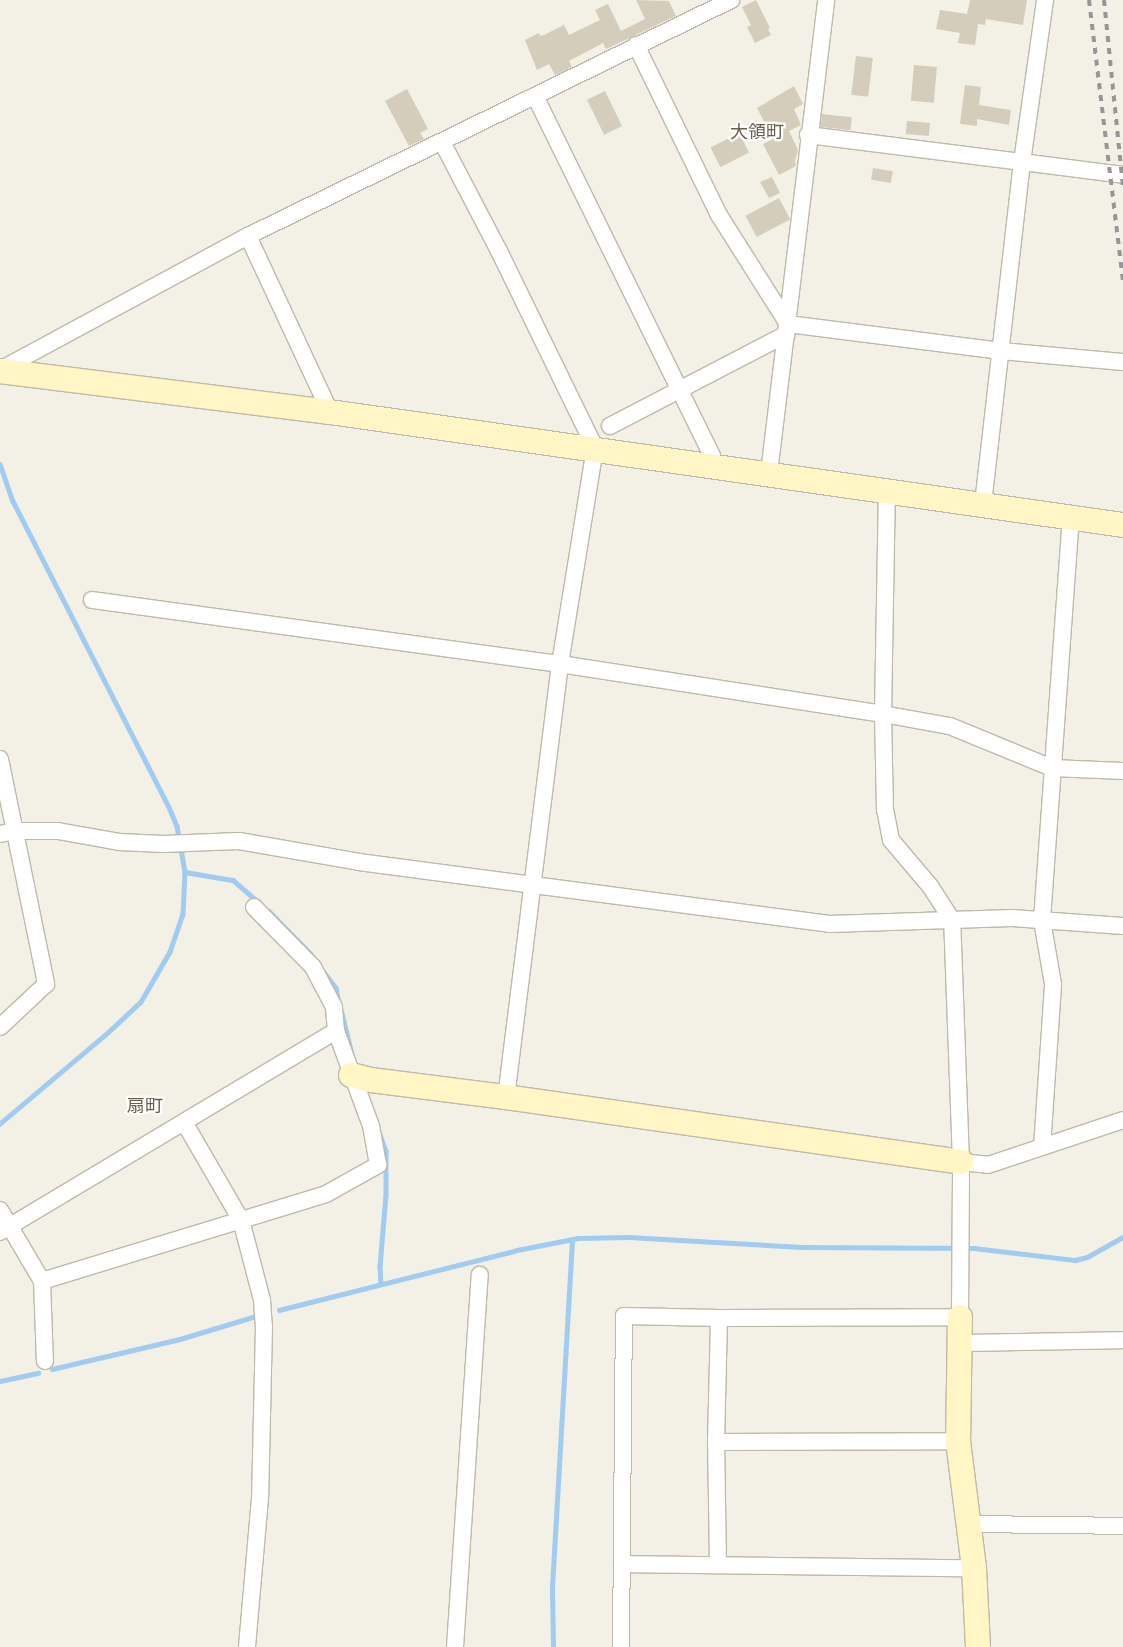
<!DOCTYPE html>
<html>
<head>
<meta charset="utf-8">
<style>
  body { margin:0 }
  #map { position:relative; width:1123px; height:1647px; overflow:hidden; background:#f3f0e6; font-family:Commissioner,"Noto Sans JP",sans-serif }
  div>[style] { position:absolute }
  .stream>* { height:4.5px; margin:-2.25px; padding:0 2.25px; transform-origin:2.25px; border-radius:2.25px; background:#a1cbf1 }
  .building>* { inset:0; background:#d5cdbb; transform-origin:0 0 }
  .roads { filter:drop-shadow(1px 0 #bfb9a9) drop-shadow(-1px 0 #bfb9a9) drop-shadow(0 1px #bfb9a9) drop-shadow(0 -1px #bfb9a9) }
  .street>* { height:16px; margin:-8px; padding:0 8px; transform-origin:8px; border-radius:8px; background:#fff }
  .secondary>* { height:24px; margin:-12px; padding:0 12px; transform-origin:12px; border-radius:12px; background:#fff5c5 }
  .rail>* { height:4px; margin-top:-2px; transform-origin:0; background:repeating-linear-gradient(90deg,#969696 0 6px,transparent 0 12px) }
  span { translate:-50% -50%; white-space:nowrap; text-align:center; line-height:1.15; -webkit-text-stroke:4.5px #fff; paint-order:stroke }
  .quarter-label { font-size:18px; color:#69604c }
</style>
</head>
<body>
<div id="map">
  <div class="stream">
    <div style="left:0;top:464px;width:39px;rotate:71deg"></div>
    <div style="left:13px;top:501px;width:341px;rotate:63deg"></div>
    <div style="left:168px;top:805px;width:23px;rotate:67deg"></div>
    <div style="left:177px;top:826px;width:47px;rotate:80.1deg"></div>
    <div style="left:185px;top:872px;width:42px;rotate:92.7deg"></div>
    <div style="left:183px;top:914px;width:40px;rotate:108.9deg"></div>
    <div style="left:170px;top:952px;width:58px;rotate:120.1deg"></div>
    <div style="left:141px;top:1002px;width:44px;rotate:136.8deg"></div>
    <div style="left:109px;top:1032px;width:143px;rotate:139.8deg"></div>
    <div style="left:185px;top:872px;width:49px;rotate:9.5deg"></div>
    <div style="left:233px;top:880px;width:35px;rotate:41deg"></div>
    <div style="left:269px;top:911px;width:60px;rotate:45.7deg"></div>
    <div style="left:324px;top:972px;width:20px;rotate:53deg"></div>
    <div style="left:336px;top:988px;width:15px;rotate:79deg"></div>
    <div style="left:342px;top:1013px;width:42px;rotate:76.3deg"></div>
    <div style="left:379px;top:1132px;width:20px;rotate:70deg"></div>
    <div style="left:386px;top:1151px;width:44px;rotate:90deg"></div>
    <div style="left:386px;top:1195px;width:71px;rotate:94.8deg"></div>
    <div style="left:380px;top:1266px;width:18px;rotate:87deg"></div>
    <div style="left:279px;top:1310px;width:245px;rotate:-14.1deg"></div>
    <div style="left:517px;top:1250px;width:62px;rotate:-11.1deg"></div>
    <div style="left:578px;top:1238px;width:50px;rotate:-1.1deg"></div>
    <div style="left:628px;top:1237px;width:174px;rotate:3.3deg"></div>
    <div style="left:802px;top:1247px;width:172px;rotate:0.3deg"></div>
    <div style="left:974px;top:1248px;width:102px;rotate:6.8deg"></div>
    <div style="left:1075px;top:1260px;width:12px;rotate:-14deg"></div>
    <div style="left:1087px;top:1257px;width:41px;rotate:-29.1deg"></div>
    <div style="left:52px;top:1369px;width:131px;rotate:-13.2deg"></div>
    <div style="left:180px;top:1339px;width:79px;rotate:-16.8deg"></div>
    <div style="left:0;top:1381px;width:39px;rotate:-12deg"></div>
    <div style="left:553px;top:1647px;width:60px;rotate:-91deg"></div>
    <div style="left:552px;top:1587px;width:348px;rotate:-86.7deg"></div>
  </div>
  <div class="building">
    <div style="clip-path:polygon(636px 0,669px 1px,676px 16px,606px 49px,603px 43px,569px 61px,572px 67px,555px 75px,549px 64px,537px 70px,525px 40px,539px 33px,540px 36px,544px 35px,564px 25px,569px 35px,600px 20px,595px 10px,608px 4px,621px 31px,645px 19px)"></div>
    <div style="clip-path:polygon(756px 0,770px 28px,768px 29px,771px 35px,755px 43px,747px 27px,751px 25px,742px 7px)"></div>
    <div style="clip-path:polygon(970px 0,1027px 0,1023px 25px,986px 19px,985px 25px,978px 24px,975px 45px,958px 43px,960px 33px,936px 29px,940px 10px,967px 14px)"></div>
    <div style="left:856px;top:56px;width:17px;height:39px;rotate:7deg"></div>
    <div style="left:914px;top:65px;width:23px;height:36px;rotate:5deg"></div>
    <div style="clip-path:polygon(965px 85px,981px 87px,979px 105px,1011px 110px,1009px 125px,977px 119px,977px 126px,960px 124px)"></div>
    <div style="clip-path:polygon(794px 86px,803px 104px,794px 109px,801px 125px,789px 131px,798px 150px,795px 161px,796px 166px,779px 175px,763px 144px,773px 139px,757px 108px)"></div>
    <div style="clip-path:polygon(407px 89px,428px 129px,420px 133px,424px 139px,409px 146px,385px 101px)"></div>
    <div style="left:605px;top:91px;width:39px;height:20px;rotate:64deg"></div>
    <div style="left:822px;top:114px;width:30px;height:13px;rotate:6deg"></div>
    <div style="left:907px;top:121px;width:23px;height:13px;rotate:5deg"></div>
    <div style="left:739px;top:133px;width:22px;height:32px;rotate:63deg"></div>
    <div style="left:873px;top:168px;width:20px;height:12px;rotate:9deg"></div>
    <div style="clip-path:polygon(772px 177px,780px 193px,769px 198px,760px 182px)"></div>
    <div style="left:779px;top:198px;width:24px;height:38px;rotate:62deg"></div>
  </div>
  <div class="roads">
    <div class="street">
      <div style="left:636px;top:45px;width:189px;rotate:64deg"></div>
      <div style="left:719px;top:215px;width:129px;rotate:57.7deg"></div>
      <div style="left:788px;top:324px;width:215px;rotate:7.2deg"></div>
      <div style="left:1001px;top:351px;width:122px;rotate:5.2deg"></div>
      <div style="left:535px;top:96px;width:401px;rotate:63.8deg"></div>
      <div style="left:712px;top:456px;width:9px;rotate:96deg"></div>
      <div style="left:808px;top:135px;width:318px;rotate:7.2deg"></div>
      <div style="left:442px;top:142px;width:123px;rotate:62.4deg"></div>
      <div style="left:499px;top:251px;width:219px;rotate:64deg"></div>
      <div style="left:595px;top:448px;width:219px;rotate:99.2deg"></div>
      <div style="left:560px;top:664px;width:436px;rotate:97.1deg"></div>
      <div style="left:248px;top:236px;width:194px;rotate:65deg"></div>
      <div style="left:0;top:370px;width:282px;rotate:-28.4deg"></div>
      <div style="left:248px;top:236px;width:538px;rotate:-26.04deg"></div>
      <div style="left:610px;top:426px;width:199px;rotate:-27.5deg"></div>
      <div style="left:769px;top:473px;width:476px;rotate:-83.1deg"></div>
      <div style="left:983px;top:504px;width:344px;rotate:-83.5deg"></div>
      <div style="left:1022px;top:162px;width:164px;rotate:-81.9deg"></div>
      <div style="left:92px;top:600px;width:472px;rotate:7.8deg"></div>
      <div style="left:560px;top:664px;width:327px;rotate:8.8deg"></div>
      <div style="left:883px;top:714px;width:68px;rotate:10.2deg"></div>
      <div style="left:950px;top:726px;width:110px;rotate:22.4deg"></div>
      <div style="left:1052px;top:768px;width:71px;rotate:2.4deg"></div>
      <div style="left:0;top:759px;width:230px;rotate:78.4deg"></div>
      <div style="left:46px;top:984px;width:63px;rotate:136.9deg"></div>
      <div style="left:0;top:834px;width:15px;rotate:-11deg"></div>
      <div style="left:15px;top:831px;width:43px"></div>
      <div style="left:58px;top:831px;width:62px;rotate:10.2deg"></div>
      <div style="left:119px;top:842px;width:44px;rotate:2.6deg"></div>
      <div style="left:163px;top:844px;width:76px;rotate:-2.3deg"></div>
      <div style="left:239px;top:841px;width:122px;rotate:9.9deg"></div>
      <div style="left:359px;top:862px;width:474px;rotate:7.5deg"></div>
      <div style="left:829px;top:924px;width:183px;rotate:-1.9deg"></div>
      <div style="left:1012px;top:918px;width:111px;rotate:4.1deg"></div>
      <div style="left:184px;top:1122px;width:113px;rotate:59.8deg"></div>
      <div style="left:241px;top:1220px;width:83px;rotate:75.3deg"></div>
      <div style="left:262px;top:1300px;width:26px;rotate:86deg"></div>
      <div style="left:264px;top:1326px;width:172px;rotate:91.3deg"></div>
      <div style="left:260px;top:1498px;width:150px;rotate:95deg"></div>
      <div style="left:1042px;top:1147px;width:163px;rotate:-86.1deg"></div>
      <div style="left:1053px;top:984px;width:65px;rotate:-99.8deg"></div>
      <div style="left:1042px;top:920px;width:403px;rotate:-85.9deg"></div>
      <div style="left:961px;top:1162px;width:27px;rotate:6deg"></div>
      <div style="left:988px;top:1165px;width:142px;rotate:-18.4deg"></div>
      <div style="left:0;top:1210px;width:82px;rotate:59.4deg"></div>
      <div style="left:42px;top:1281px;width:80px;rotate:87.9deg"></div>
      <div style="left:0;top:1232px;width:392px;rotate:-30.9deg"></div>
      <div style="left:42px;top:1281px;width:297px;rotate:-17deg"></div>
      <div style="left:326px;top:1194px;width:60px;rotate:-29.1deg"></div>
      <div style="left:378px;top:1165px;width:40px;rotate:-100deg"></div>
      <div style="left:371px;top:1126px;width:101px;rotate:-110.2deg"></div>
      <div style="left:336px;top:1031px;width:24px;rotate:-95deg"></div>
      <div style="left:334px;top:1007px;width:45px;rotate:-117.7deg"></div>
      <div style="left:313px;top:967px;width:84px;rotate:-134.5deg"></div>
      <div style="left:959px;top:1343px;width:164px;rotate:-1deg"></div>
      <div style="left:716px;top:1442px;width:242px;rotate:-0.2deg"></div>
      <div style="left:970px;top:1524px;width:153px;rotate:0.7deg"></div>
      <div style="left:622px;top:1564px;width:352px;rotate:0.7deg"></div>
      <div style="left:718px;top:1565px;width:123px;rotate:-90.9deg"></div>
      <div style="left:716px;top:1442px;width:124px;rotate:-88.6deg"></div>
      <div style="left:455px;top:1647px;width:373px;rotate:-86.2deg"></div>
      <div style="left:621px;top:1647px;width:331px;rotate:-89.5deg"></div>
      <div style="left:624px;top:1316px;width:95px;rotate:1.2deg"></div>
      <div style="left:719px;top:1318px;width:241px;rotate:-0.2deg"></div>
      <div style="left:960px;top:1317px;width:155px;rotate:-89.6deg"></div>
      <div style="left:961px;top:1162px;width:242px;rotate:-92.1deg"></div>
      <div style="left:952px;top:920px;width:40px;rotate:-122.9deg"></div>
      <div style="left:930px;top:886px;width:60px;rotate:-130.3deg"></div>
      <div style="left:891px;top:840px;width:31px;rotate:-101deg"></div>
      <div style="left:885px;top:810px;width:96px;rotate:-91.2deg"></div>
      <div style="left:883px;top:714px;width:222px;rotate:-89deg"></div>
    </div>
    <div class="secondary">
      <div style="left:0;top:371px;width:333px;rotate:7.1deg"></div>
      <div style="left:330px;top:412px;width:801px;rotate:8.11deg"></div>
      <div style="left:351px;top:1075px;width:21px;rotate:14deg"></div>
      <div style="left:371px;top:1080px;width:136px;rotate:7.2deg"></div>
      <div style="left:506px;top:1097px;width:460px;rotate:8.1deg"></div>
      <div style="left:960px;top:1317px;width:124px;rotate:90.9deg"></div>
      <div style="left:958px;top:1441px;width:128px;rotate:82.8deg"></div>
      <div style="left:974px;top:1568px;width:79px;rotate:87.1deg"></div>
    </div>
  </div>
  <div class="rail">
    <div style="left:1089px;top:0;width:283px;rotate:83.1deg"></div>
    <div style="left:1104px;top:0;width:188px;rotate:84.2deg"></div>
  </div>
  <div class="quarter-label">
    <span style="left:757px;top:131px">大領町</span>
    <span style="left:145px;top:1105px">扇町</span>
  </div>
</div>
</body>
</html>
